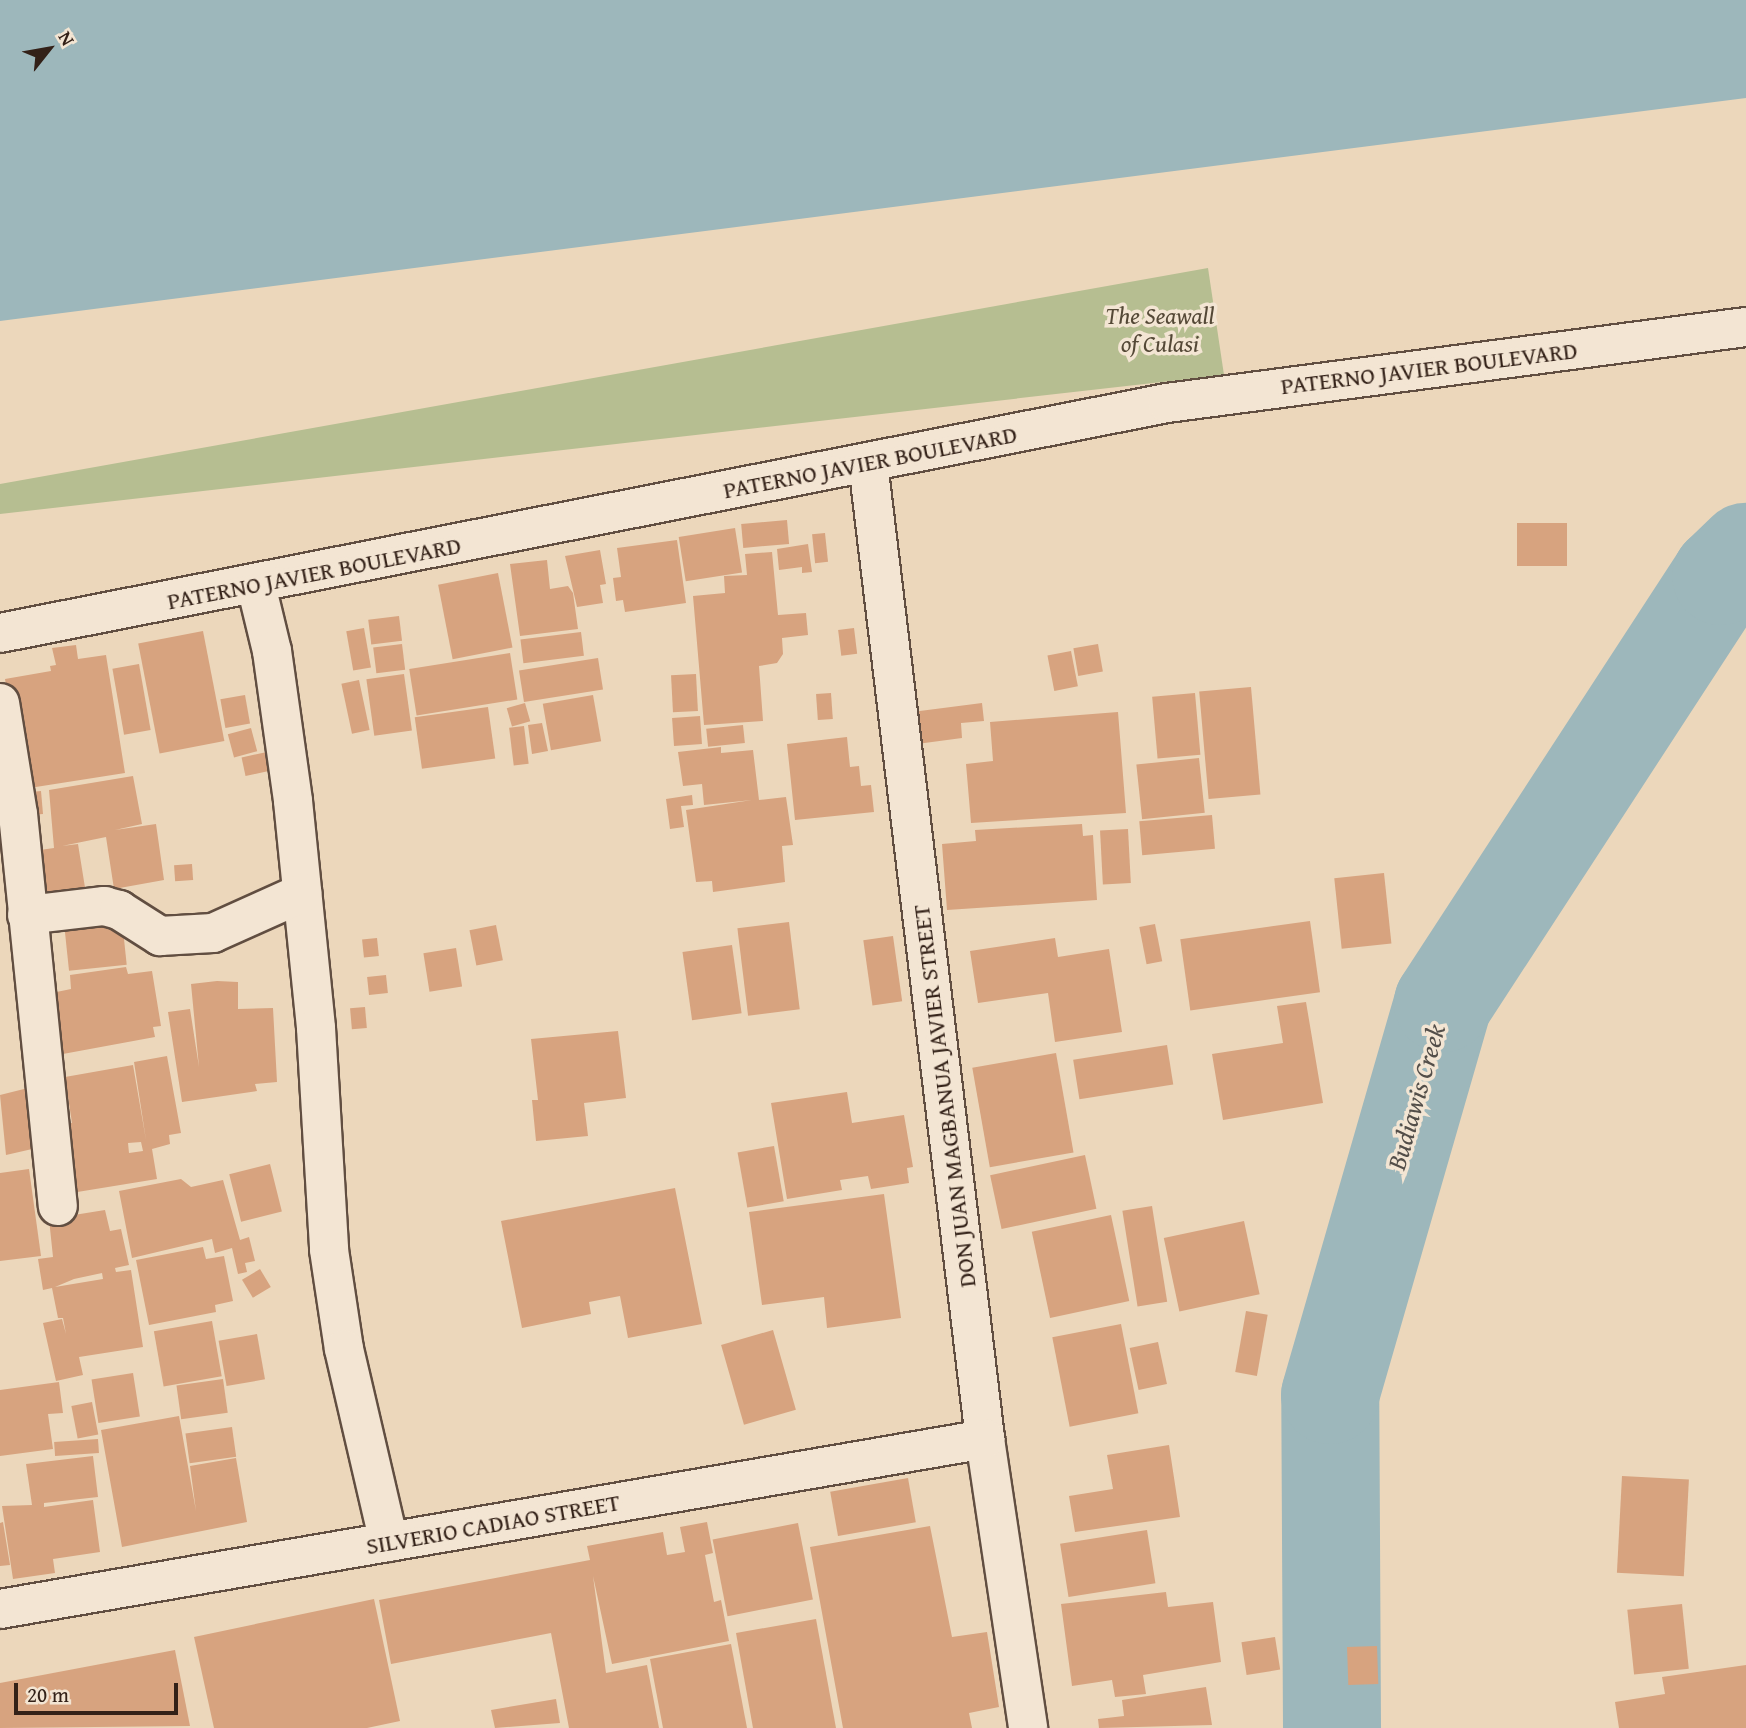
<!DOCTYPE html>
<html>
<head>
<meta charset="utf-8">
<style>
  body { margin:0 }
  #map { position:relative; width:1746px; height:1728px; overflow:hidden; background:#ecd7bb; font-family:"Gentium Book Plus",serif }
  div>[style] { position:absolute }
  .green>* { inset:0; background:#b6be91 }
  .water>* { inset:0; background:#9db7bb }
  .river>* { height:98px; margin:-49px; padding:0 49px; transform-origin:49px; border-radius:49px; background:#9db7bb }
  .building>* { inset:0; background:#d7a37f; transform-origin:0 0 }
  .roads { filter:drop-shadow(2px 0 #614e41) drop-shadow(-2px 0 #614e41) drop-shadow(0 2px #614e41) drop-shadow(0 -2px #614e41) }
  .minor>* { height:38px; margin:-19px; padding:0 19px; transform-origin:19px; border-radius:19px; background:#f3e5d3 }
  span { translate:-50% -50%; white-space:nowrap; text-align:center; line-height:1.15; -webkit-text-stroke:7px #f3e5d3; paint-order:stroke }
  .park-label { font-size:24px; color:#544836; font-style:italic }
  .street-label { font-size:24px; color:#332118 }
  .water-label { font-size:26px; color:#534e49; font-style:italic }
  .north { position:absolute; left:14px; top:14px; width:70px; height:70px; -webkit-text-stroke:5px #f3e5d3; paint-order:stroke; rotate:59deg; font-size:19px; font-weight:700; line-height:28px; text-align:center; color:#332118 }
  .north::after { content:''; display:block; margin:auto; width:24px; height:32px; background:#332118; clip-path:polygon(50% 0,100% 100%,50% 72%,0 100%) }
  .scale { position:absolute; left:14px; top:1683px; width:164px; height:32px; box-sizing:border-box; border:4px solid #332118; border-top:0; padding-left:9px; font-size:21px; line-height:24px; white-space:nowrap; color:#332118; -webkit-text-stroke:5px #f3e5d3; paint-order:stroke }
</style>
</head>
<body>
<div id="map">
  <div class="green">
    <div style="clip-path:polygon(1208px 268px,1224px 375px,0 514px,0 484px)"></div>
  </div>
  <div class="water">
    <div style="clip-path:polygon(0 0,1746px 0,1746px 98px,0 321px)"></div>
  </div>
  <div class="river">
    <div style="left:1332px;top:1728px;width:333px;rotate:-90.3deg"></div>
    <div style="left:1330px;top:1395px;width:408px;rotate:-73.9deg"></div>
    <div style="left:1443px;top:1003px;width:510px;rotate:-56.93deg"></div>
    <div style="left:1721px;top:576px;width:35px;rotate:-44deg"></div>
  </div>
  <div class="building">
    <div style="left:787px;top:520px;width:24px;height:46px;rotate:85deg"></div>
    <div style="left:1517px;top:523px;width:50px;height:43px"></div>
    <div style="left:735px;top:528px;width:45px;height:57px;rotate:81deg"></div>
    <div style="left:825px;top:533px;width:29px;height:13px;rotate:84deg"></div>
    <div style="clip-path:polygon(677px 540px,686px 603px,625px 612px,623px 600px,616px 601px,613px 578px,621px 577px,617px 548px)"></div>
    <div style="clip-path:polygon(808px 544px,812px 572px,802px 573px,802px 567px,779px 570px,777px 549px)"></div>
    <div style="clip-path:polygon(600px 550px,606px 584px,600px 585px,603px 603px,577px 607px,565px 556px)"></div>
    <div style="clip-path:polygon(772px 552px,778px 615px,806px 613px,808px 635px,782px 638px,783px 654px,777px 663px,759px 666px,763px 721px,704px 725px,693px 596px,725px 593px,724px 576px,747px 575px,745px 554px)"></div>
    <div style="clip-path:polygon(547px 560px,550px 589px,568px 586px,573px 593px,578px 629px,520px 636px,510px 564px)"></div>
    <div style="left:498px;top:573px;width:76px;height:61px;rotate:79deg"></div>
    <div style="left:399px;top:616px;width:25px;height:31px;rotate:83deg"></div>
    <div style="left:364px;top:628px;width:40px;height:18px;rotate:80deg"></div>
    <div style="left:854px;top:628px;width:26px;height:16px;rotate:83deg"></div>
    <div style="left:203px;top:631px;width:112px;height:66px;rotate:79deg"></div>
    <div style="left:581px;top:632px;width:24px;height:61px;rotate:83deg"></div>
    <div style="left:402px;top:644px;width:26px;height:29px;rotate:83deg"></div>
    <div style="left:1098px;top:644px;width:28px;height:25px;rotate:80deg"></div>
    <div style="clip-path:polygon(76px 645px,78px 659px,106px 655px,125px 773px,23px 789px,5px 679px,51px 671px,50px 666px,56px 665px,52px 648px)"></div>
    <div style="left:1071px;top:651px;width:36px;height:24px;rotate:79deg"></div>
    <div style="left:510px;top:653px;width:47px;height:102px;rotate:81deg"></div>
    <div style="left:598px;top:658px;width:32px;height:80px;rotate:81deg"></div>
    <div style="left:139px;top:664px;width:67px;height:27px;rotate:80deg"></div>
    <div style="left:404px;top:674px;width:57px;height:38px;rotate:82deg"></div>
    <div style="left:696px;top:674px;width:37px;height:25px;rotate:87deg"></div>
    <div style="left:359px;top:680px;width:51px;height:18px;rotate:78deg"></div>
    <div style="left:1251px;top:687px;width:108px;height:52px;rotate:85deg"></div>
    <div style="left:831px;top:693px;width:26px;height:15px;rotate:86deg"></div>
    <div style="left:1195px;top:693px;width:62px;height:43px;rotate:85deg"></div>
    <div style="left:245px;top:695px;width:29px;height:25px;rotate:80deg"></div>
    <div style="left:593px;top:695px;width:47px;height:51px;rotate:80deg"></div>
    <div style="left:525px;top:703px;width:19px;height:19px;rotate:74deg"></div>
    <div style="clip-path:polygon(982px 703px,984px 721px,961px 723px,962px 738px,917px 744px,912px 712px)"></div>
    <div style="left:488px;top:707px;width:52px;height:74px;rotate:82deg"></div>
    <div style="clip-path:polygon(1118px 712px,1126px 813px,971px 823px,966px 764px,993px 761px,990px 722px)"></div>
    <div style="left:700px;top:716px;width:28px;height:28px;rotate:86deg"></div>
    <div style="clip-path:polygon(542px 723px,548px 751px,532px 754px,528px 725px)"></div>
    <div style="left:743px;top:725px;width:18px;height:37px;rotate:84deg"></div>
    <div style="left:524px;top:726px;width:38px;height:15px;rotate:83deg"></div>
    <div style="left:251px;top:728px;width:24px;height:24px;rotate:75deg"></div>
    <div style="clip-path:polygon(847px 737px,850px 767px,859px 766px,861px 786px,871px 785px,874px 812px,795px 820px,787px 744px)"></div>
    <div style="clip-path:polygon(721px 747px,721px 753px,753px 750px,759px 800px,786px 797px,793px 845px,782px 846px,785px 882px,713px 892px,712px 881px,696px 882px,686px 810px,752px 800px,704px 805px,702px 784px,683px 786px,678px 752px)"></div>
    <div style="left:267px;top:752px;width:19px;height:26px;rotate:78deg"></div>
    <div style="left:1199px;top:758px;width:55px;height:63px;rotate:84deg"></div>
    <div style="clip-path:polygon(133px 776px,142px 824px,115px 830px,156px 824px,164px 880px,114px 889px,106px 837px,62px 846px,78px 844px,87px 900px,32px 908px,26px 852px,54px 848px,49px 790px)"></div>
    <div style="left:41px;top:791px;width:23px;height:16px;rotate:85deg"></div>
    <div style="clip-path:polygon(692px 795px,693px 805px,681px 806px,684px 827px,670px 829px,666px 799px)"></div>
    <div style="left:1212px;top:815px;width:34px;height:73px;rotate:85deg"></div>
    <div style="clip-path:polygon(1082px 824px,1083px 836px,1093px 835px,1097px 900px,947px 910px,942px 844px,976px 841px,975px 830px)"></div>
    <div style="left:1128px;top:829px;width:54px;height:28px;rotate:87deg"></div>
    <div style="left:192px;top:864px;width:16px;height:18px;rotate:86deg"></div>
    <div style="left:1384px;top:873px;width:71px;height:50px;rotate:84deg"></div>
    <div style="left:122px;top:920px;width:45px;height:58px;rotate:84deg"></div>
    <div style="left:1310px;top:921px;width:72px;height:131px;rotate:82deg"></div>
    <div style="left:789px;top:922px;width:88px;height:52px;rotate:83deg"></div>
    <div style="left:1155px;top:924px;width:38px;height:16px;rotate:79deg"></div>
    <div style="left:496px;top:925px;width:36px;height:27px;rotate:79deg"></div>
    <div style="left:893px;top:936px;width:66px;height:30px;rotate:82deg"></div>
    <div style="left:377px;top:938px;width:18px;height:15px;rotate:84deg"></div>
    <div style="clip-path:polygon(1055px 938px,1058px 957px,1109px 949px,1122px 1032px,1055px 1042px,1048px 993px,978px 1003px,970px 951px)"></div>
    <div style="left:732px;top:945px;width:69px;height:50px;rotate:82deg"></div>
    <div style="left:456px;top:948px;width:39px;height:33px;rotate:81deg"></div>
    <div style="clip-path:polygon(126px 967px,128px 974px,152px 971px,161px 1026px,153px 1027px,155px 1037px,52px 1056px,42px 995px,71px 989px,70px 975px)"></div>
    <div style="left:386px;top:975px;width:18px;height:19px;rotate:84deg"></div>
    <div style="clip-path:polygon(217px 981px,238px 982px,238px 1009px,273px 1008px,277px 1082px,255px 1084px,257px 1091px,182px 1102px,168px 1012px,190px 1009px,199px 1067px,191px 984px)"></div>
    <div style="clip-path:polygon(1306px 1002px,1323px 1103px,1223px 1120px,1212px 1054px,1283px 1043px,1277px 1006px)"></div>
    <div style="left:365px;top:1007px;width:21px;height:15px;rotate:85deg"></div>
    <div style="clip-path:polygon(618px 1031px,626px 1098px,584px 1103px,588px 1136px,536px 1141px,532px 1100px,538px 1100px,531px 1039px)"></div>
    <div style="left:1167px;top:1045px;width:40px;height:95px;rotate:81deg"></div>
    <div style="left:1056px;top:1053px;width:101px;height:85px;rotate:80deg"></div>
    <div style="clip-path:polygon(evenodd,167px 1056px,181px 1133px,169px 1135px,170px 1144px,152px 1149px,157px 1179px,65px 1194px,63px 1124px,72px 1123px,65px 1077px,133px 1065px,146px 1140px,134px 1062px,167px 1056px,141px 1142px,143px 1151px,129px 1153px,128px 1143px,141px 1142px)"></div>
    <div style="clip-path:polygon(28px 1088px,41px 1147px,6px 1155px,0 1095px)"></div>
    <div style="clip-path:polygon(847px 1092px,852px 1123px,904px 1115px,913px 1167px,907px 1168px,909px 1183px,871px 1189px,868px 1176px,840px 1180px,842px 1190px,787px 1199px,771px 1103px)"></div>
    <div style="left:774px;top:1146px;width:56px;height:37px;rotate:80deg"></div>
    <div style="left:1085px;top:1155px;width:55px;height:97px;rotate:78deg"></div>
    <div style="left:270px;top:1164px;width:49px;height:42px;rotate:76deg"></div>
    <div style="clip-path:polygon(29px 1169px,41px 1256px,0 1261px,0 1173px)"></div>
    <div style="clip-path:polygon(181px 1179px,191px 1187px,223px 1180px,240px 1240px,249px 1237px,255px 1261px,245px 1263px,247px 1272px,238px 1274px,232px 1248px,215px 1253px,212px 1239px,132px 1258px,119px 1191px)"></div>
    <div style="clip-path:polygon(675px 1188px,702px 1324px,628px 1338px,620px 1296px,589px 1302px,591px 1314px,522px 1328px,501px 1221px)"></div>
    <div style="clip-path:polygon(884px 1194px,901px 1318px,827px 1328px,824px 1297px,762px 1305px,749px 1212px)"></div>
    <div style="left:1152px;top:1206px;width:97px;height:30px;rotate:81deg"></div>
    <div style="clip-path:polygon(evenodd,105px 1210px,110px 1231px,121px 1229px,129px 1265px,115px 1268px,116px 1272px,131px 1270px,143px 1347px,79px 1357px,83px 1375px,56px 1381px,43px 1323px,62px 1319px,66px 1334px,63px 1318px,58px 1318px,52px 1288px,43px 1290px,38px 1259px,53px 1257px,49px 1219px,105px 1210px,102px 1273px,103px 1279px,55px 1287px,74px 1279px,102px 1273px)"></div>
    <div style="left:1111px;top:1215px;width:88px;height:81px;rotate:78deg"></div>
    <div style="left:1244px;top:1221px;width:75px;height:82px;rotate:78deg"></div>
    <div style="clip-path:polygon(203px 1247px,206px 1259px,224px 1256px,233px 1301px,215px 1305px,216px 1312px,149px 1325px,136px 1260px)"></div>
    <div style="left:260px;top:1269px;width:21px;height:21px;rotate:59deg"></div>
    <div style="left:1246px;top:1311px;width:22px;height:62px;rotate:10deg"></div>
    <div style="left:212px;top:1321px;width:56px;height:59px;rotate:80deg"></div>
    <div style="left:1121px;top:1324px;width:91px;height:70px;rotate:79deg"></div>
    <div style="left:773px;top:1330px;width:83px;height:54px;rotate:74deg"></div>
    <div style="left:257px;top:1334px;width:46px;height:39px;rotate:80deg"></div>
    <div style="left:1158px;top:1342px;width:43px;height:29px;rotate:78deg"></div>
    <div style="left:133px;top:1373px;width:44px;height:42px;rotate:81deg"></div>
    <div style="left:223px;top:1379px;width:34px;height:47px;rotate:82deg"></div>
    <div style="clip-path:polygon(59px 1382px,63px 1413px,48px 1414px,53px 1449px,0 1456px,0 1390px)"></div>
    <div style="left:92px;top:1402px;width:33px;height:21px;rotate:79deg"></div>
    <div style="clip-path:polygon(179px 1416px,196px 1511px,190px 1466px,236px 1458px,247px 1522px,122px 1547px,101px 1430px)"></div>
    <div style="left:232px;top:1427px;width:30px;height:47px;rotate:82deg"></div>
    <div style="left:98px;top:1439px;width:14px;height:44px;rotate:86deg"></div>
    <div style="clip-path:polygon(1169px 1445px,1180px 1517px,1075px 1532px,1069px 1496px,1113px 1489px,1107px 1455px)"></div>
    <div style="clip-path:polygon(93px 1456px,98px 1497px,44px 1503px,44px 1507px,93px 1500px,100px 1552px,53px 1559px,55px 1573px,13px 1579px,2px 1506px,32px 1505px,26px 1464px)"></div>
    <div style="left:1622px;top:1476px;width:67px;height:97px;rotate:3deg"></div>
    <div style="left:908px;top:1478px;width:45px;height:79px;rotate:80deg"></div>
    <div style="clip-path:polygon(3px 1522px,10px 1565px,0 1566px,0 1523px)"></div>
    <div style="clip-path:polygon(707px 1522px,713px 1553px,705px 1555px,714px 1602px,721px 1600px,729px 1641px,612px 1664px,593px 1576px,606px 1673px,647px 1665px,659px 1728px,569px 1728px,551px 1633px,391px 1664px,379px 1600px,590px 1560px,587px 1546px,663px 1532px,667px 1555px,685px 1552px,680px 1527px)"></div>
    <div style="left:798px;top:1523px;width:78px;height:87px;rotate:79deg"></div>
    <div style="clip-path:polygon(930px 1526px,952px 1637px,987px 1632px,999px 1707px,969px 1713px,972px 1728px,843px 1728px,810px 1547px)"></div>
    <div style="left:1147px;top:1530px;width:54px;height:88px;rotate:81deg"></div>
    <div style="clip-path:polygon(1166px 1592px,1168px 1607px,1213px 1602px,1221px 1662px,1143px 1675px,1146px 1694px,1115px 1697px,1112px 1680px,1072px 1686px,1061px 1604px)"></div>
    <div style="clip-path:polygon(374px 1599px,400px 1721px,367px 1728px,214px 1728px,194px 1637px)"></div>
    <div style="left:1682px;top:1604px;width:65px;height:55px;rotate:84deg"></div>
    <div style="clip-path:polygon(816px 1619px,836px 1728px,753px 1728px,736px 1633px)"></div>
    <div style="left:1275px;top:1637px;width:33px;height:34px;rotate:81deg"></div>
    <div style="clip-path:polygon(731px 1644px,747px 1728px,663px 1728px,650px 1659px)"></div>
    <div style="left:1377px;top:1646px;width:38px;height:30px;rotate:88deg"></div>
    <div style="clip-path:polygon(175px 1650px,190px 1726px,0 1728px,0 1683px)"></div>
    <div style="clip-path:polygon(1746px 1665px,1746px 1728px,1619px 1728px,1615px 1702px,1665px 1694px,1662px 1677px)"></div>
    <div style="clip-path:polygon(1206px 1687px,1212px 1725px,1099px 1728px,1098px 1719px,1124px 1716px,1122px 1700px)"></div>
    <div style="clip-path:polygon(556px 1699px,560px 1723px,495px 1728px,491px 1710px)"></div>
  </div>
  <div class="roads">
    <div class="minor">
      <div style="left:868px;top:463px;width:983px;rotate:83.16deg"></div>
      <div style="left:985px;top:1439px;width:292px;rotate:81.5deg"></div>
      <div style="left:256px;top:585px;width:68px;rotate:76.4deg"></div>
      <div style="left:272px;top:651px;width:151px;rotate:82deg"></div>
      <div style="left:293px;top:801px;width:228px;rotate:84.2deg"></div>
      <div style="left:316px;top:1028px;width:222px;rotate:86.6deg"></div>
      <div style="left:329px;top:1250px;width:100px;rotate:81.4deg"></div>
      <div style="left:344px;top:1349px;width:198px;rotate:76.9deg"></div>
      <div style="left:0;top:633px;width:1189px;rotate:-11.15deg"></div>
      <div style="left:1167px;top:403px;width:584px;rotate:-7.48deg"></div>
      <div style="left:0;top:703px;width:112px;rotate:80.8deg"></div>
      <div style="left:18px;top:814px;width:394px;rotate:84.2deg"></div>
      <div style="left:27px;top:915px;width:78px;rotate:-6.7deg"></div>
      <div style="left:104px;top:906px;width:16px;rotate:15deg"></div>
      <div style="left:119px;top:910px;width:49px;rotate:32.4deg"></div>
      <div style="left:160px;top:936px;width:53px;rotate:-3.2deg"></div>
      <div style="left:213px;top:933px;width:98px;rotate:-24.2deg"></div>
      <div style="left:0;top:1609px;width:1000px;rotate:-9.79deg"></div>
    </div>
  </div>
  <div class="park-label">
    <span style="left:1160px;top:330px">The Seawall<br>of Culasi</span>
  </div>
  <div class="street-label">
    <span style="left:1429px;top:368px;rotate:-7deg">PATERNO JAVIER BOULEVARD</span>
    <span style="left:870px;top:462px;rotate:-11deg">PATERNO JAVIER BOULEVARD</span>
    <span style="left:314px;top:573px;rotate:-11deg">PATERNO JAVIER BOULEVARD</span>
    <span style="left:944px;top:1096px;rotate:-97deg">DON JUAN MAGBANUA JAVIER STREET</span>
    <span style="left:493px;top:1524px;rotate:-10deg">SILVERIO CADIAO STREET</span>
  </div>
  <div class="water-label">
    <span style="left:1416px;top:1097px;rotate:-74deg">Budiawis Creek</span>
  </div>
  <div class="north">N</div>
  <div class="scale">20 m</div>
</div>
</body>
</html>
